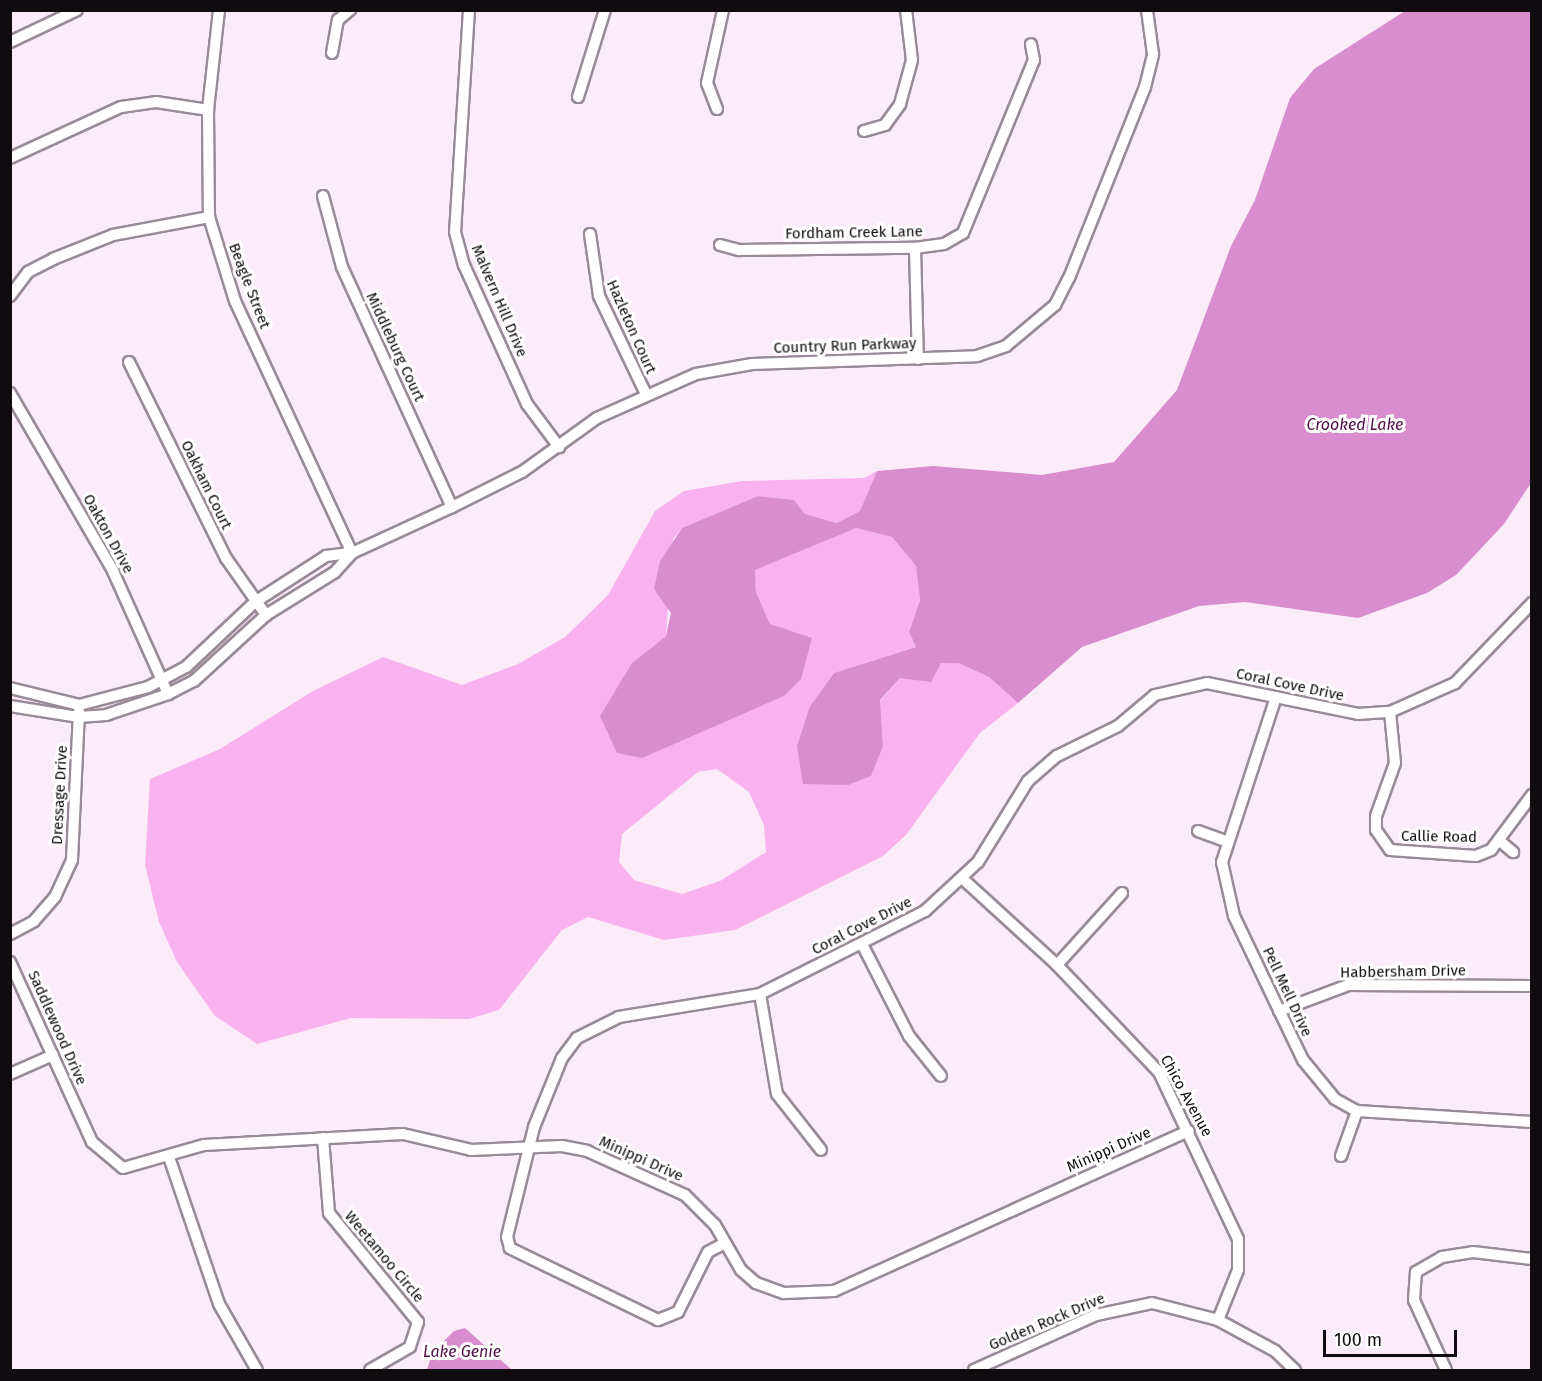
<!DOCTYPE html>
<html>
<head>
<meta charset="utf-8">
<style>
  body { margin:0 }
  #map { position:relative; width:1542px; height:1381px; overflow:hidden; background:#fcebf9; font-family:"Fira Sans",sans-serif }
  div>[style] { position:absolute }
  .green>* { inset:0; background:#f8b3ef }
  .water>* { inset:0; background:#d78dce }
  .roads { filter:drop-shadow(2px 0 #998a97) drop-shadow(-2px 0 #998a97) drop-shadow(0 2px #998a97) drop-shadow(0 -2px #998a97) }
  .minor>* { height:10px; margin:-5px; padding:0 5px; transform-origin:5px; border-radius:5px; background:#fff }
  span { translate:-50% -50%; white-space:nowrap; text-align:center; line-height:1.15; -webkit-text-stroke:6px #fff; paint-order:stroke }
  .street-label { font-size:15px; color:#100b0f }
  .water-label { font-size:16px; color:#500e4b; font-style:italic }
  .frame { position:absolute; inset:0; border:12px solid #100b0f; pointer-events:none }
  .scale { position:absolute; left:1323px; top:1330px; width:134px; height:27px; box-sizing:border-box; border:3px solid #100b0f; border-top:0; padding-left:8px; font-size:18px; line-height:21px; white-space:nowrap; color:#100b0f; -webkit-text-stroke:4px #fff; paint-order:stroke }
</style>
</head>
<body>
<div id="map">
  <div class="green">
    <div style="clip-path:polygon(evenodd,877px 471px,860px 511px,837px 523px,805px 514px,794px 500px,758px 496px,682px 528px,673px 539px,666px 636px,632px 663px,770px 624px,756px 592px,755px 570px,797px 549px,856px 528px,892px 537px,916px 566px,920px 600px,909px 632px,916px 647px,834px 673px,810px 706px,883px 746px,880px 701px,900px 678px,941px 663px,958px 663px,989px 677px,1018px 703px,980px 733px,906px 835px,883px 856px,735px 930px,664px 940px,588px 917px,562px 930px,499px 1010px,469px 1019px,351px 1018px,257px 1044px,215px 1016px,177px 962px,159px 922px,145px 865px,150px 779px,220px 749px,313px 691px,383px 657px,462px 685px,518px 664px,565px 637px,608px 595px,655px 511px,684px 491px,742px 481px,864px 478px,877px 471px,717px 769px,749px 792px,764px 825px,766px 852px,720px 881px,682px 894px,634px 880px,619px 862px,622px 834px,698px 772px,717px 769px)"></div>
  </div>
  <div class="water">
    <div style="clip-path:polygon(1405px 11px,1531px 11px,1531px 483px,1504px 524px,1456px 575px,1427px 593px,1358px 618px,1245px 602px,1199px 606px,1082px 647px,1018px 703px,989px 677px,958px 663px,941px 663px,931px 682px,900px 678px,880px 700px,883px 746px,871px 776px,848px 785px,803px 784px,797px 746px,810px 706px,834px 673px,916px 647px,909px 632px,920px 600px,916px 566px,892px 537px,856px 528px,755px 570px,756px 592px,770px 624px,812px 638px,801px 679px,784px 696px,642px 758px,617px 753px,600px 716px,632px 663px,666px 636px,671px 613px,654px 589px,660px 561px,682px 528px,758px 496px,794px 500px,805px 514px,837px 523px,860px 511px,877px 471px,933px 466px,1042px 475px,1114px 462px,1177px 390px,1231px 246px,1255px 200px,1290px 98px,1314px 69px)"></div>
    <div style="clip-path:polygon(465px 1328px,512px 1370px,427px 1370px,432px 1353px,454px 1331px)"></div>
  </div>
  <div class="roads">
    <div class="minor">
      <div style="left:219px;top:10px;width:101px;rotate:96.3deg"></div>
      <div style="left:208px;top:110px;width:107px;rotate:89.5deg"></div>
      <div style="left:209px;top:217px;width:88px;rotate:72.8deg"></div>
      <div style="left:235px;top:301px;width:278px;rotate:65.1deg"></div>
      <div style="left:469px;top:10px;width:222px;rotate:93.6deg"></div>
      <div style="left:455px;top:232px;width:34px;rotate:75deg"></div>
      <div style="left:464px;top:265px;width:153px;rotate:65.6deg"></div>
      <div style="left:527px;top:404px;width:54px;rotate:53.3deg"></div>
      <div style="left:10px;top:42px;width:74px;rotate:-25.5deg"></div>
      <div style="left:332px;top:53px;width:34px;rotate:-80deg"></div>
      <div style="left:338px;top:20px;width:16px;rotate:-40deg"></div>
      <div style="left:578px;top:97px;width:91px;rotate:-72.8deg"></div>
      <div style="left:717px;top:109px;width:28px;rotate:-111deg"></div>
      <div style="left:707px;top:83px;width:75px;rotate:-77.6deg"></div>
      <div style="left:864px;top:131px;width:22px;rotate:-16deg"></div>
      <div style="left:885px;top:125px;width:26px;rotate:-54deg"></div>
      <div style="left:900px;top:104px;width:46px;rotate:-74.7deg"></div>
      <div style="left:912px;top:60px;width:50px;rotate:-96.8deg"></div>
      <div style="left:10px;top:158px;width:122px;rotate:-24.7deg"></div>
      <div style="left:121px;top:107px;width:35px;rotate:-8deg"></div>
      <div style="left:156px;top:102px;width:53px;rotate:8.7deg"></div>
      <div style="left:323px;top:196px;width:73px;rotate:75deg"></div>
      <div style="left:342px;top:267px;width:264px;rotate:65.4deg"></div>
      <div style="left:590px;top:234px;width:63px;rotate:81.7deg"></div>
      <div style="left:599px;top:296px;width:109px;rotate:64.4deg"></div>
      <div style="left:720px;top:245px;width:20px;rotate:15deg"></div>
      <div style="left:739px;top:250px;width:176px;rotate:-0.7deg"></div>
      <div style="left:915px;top:248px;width:29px;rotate:-8deg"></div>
      <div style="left:944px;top:244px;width:22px;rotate:-30deg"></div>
      <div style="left:963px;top:233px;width:187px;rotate:-67.7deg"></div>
      <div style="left:1034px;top:60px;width:16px;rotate:-101deg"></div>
      <div style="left:915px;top:248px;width:111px;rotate:88.5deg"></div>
      <div style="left:10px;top:296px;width:30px;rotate:-53deg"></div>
      <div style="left:28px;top:272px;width:28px;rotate:-27deg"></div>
      <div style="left:53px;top:259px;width:65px;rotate:-21.8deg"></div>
      <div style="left:113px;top:235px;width:98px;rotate:-10.6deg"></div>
      <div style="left:129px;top:362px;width:219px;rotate:63.7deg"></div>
      <div style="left:226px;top:558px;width:70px;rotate:54.9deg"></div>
      <div style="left:10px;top:393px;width:206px;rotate:59.9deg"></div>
      <div style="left:113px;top:571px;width:135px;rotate:65.9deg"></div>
      <div style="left:10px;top:688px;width:71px;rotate:13.8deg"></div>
      <div style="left:79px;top:705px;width:71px;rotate:-14.6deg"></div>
      <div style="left:148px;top:687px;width:43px;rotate:-27.8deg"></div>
      <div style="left:186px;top:667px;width:95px;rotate:-43.3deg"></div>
      <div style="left:255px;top:602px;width:85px;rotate:-32.9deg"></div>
      <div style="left:326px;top:556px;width:26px;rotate:-7deg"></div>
      <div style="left:352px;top:553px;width:110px;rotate:-24.7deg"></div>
      <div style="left:452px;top:507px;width:78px;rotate:-26.6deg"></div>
      <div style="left:522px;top:472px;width:92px;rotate:-35.8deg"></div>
      <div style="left:597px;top:418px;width:108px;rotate:-24deg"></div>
      <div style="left:696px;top:374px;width:57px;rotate:-10.1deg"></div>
      <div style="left:752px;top:364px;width:225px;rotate:-2deg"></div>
      <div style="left:977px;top:356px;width:31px;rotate:-19deg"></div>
      <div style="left:1006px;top:346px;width:64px;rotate:-39.9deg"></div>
      <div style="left:1055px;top:305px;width:30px;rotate:-63deg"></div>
      <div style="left:1069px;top:278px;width:206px;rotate:-68.3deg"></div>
      <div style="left:1145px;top:87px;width:34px;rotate:-76deg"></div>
      <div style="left:1153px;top:54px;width:44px;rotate:-97.8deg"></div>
      <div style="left:1276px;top:697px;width:174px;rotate:108.1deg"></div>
      <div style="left:1222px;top:862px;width:55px;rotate:77.5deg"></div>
      <div style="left:1234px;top:916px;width:160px;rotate:64.4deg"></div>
      <div style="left:1303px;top:1060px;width:50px;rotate:50.6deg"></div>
      <div style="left:1335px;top:1099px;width:25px;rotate:29deg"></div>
      <div style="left:1357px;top:1111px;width:175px;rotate:3.6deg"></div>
      <div style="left:10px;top:706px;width:70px;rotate:9.1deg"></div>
      <div style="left:79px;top:717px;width:27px;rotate:-4deg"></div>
      <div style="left:106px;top:715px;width:65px;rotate:-18.7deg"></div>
      <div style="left:168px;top:694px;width:29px;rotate:-27deg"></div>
      <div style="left:194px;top:681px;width:98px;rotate:-42.5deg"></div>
      <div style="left:266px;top:615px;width:81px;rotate:-31.9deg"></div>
      <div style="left:335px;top:572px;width:25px;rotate:-48deg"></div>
      <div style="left:1390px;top:712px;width:51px;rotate:84.4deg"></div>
      <div style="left:1395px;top:763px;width:56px;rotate:109.7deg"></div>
      <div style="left:1376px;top:816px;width:14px;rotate:90deg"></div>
      <div style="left:1376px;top:830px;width:24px;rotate:55deg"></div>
      <div style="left:1390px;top:850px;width:86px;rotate:4deg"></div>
      <div style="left:1476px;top:856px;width:16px;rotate:-22deg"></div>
      <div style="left:1491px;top:850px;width:69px;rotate:-53.3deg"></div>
      <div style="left:1198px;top:831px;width:30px;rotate:20deg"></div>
      <div style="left:1501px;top:842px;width:16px;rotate:40deg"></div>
      <div style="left:964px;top:880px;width:126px;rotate:42.4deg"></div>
      <div style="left:1057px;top:965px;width:148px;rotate:46.4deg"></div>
      <div style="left:1159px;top:1072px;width:185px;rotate:64.7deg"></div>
      <div style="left:1238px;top:1239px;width:31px;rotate:90deg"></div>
      <div style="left:1238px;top:1270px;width:54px;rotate:111.8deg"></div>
      <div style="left:10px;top:934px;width:27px;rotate:-28deg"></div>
      <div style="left:34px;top:921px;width:32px;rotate:-49deg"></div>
      <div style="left:55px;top:897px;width:41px;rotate:-65.3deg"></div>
      <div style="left:72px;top:860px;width:149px;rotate:-87.3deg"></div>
      <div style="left:862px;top:944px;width:103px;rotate:62.9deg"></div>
      <div style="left:909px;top:1036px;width:51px;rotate:51.3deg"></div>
      <div style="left:10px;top:962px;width:198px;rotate:65.5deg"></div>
      <div style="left:92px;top:1142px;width:40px;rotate:40deg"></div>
      <div style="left:123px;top:1168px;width:84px;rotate:-15.9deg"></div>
      <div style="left:204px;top:1145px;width:199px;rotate:-3.2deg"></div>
      <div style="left:403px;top:1134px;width:70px;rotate:13.2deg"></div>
      <div style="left:471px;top:1150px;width:91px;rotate:-2.5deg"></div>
      <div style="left:562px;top:1146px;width:25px;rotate:11deg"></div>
      <div style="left:587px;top:1151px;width:107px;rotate:24.2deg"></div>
      <div style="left:685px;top:1195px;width:42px;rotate:45deg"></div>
      <div style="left:715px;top:1225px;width:52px;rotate:60deg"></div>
      <div style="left:741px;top:1270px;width:20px;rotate:41deg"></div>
      <div style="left:756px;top:1283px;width:30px;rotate:20deg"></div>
      <div style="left:784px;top:1293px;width:50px;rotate:-2.3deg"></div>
      <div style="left:834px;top:1291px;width:389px;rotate:-24.3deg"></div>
      <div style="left:1057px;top:965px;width:97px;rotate:-47.9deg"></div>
      <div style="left:760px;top:994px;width:101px;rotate:80.4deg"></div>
      <div style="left:777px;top:1094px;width:71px;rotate:51.8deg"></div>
      <div style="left:1279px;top:1011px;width:74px;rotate:-20.6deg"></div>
      <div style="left:1348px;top:985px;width:184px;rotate:0.3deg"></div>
      <div style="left:10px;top:1074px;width:47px;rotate:-23.8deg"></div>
      <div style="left:323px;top:1138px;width:75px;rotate:85.4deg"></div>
      <div style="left:329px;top:1213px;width:141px;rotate:50.8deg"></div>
      <div style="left:418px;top:1322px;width:26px;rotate:108deg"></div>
      <div style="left:410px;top:1347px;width:46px;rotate:150.1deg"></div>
      <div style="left:1341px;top:1156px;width:48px;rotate:-70.4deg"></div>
      <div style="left:169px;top:1157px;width:155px;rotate:71.2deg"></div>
      <div style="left:219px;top:1304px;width:76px;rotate:60.1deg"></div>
      <div style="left:725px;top:1243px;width:19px;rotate:152deg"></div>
      <div style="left:708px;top:1252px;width:67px;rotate:116.6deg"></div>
      <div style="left:678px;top:1312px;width:22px;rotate:158deg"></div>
      <div style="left:658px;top:1320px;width:165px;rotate:-154.1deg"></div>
      <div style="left:510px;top:1248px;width:11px;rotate:-105deg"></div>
      <div style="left:507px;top:1237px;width:113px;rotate:-76.2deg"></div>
      <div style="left:534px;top:1127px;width:74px;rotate:-67.9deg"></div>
      <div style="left:562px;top:1058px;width:25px;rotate:-53deg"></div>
      <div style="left:577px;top:1038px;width:47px;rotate:-26.6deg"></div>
      <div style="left:619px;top:1017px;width:143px;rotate:-9.3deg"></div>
      <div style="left:760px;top:994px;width:185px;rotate:-26.7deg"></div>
      <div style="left:925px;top:911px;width:72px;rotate:-42.8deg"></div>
      <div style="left:978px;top:862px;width:95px;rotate:-58.3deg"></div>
      <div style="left:1028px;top:781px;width:38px;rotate:-41deg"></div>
      <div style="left:1057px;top:756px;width:68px;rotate:-26.2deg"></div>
      <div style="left:1118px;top:726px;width:48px;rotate:-40deg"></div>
      <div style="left:1155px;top:695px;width:53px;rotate:-13deg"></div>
      <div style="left:1207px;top:683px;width:154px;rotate:11.6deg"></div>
      <div style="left:1358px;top:714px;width:32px;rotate:-4deg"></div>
      <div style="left:1390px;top:712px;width:71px;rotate:-24deg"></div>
      <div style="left:1455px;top:683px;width:111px;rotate:-46.1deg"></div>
      <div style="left:974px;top:1370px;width:134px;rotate:-24.3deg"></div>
      <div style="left:1096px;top:1315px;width:57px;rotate:-12.1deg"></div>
      <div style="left:1152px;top:1303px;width:68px;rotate:14.4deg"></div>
      <div style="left:1218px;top:1320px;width:65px;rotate:28.5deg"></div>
      <div style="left:1275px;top:1351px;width:28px;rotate:44deg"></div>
      <div style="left:1446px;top:1370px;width:77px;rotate:-114.6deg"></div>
      <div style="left:1414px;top:1300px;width:28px;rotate:-86deg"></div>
      <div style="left:1416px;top:1272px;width:30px;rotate:-30deg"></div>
      <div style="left:1442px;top:1257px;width:31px;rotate:-9deg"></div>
      <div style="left:1473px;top:1252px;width:59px;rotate:6.8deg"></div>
    </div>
  </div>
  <div class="street-label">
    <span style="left:854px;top:233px;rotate:-1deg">Fordham Creek Lane</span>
    <span style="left:249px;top:286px;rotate:69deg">Beagle Street</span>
    <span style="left:499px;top:301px;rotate:67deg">Malvern Hill Drive</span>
    <span style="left:631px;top:327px;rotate:66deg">Hazleton Court</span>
    <span style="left:845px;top:346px;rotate:-2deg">Country Run Parkway</span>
    <span style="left:395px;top:347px;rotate:65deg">Middleburg Court</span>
    <span style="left:206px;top:485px;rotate:64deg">Oakham Court</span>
    <span style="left:108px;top:534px;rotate:61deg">Oakton Drive</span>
    <span style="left:1290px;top:685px;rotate:12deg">Coral Cove Drive</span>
    <span style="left:60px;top:795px;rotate:-87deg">Dressage Drive</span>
    <span style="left:1439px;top:837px;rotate:1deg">Callie Road</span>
    <span style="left:862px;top:926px;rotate:-27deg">Coral Cove Drive</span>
    <span style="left:1403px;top:972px;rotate:-1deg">Habbersham Drive</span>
    <span style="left:1287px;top:992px;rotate:65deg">Pell Mell Drive</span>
    <span style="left:57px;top:1028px;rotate:66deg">Saddlewood Drive</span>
    <span style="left:1186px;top:1096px;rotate:61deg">Chico Avenue</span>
    <span style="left:1109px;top:1150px;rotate:-24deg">Minippi Drive</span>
    <span style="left:641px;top:1159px;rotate:24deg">Minippi Drive</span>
    <span style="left:384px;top:1257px;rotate:50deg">Weetamoo Circle</span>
    <span style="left:1047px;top:1322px;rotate:-23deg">Golden Rock Drive</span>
  </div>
  <div class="water-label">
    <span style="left:1355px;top:425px">Crooked Lake</span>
    <span style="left:462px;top:1352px">Lake Genie</span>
  </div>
  <div class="frame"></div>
  <div class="scale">100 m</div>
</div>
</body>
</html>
